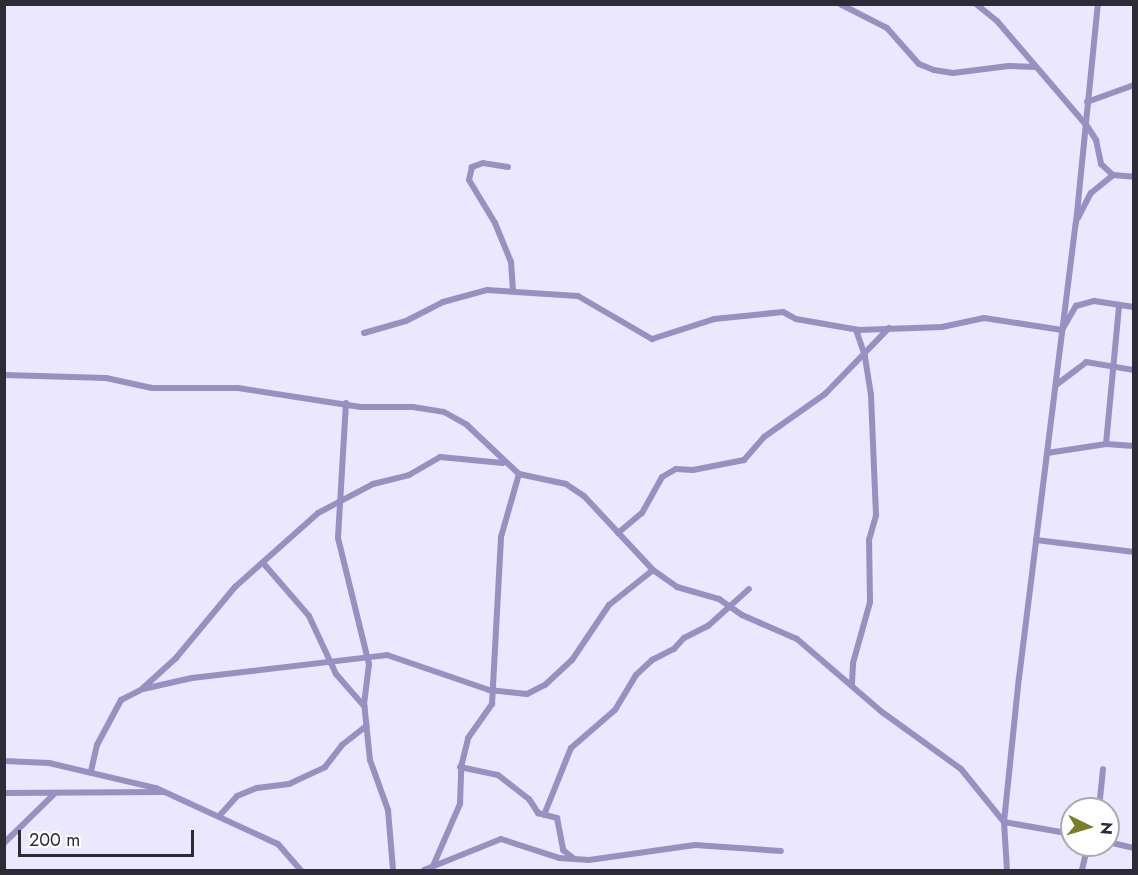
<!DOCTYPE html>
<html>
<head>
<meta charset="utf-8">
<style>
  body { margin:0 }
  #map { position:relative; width:1138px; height:875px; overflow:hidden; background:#eae7ff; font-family:Jost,sans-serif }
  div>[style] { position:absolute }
  .minor>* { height:6px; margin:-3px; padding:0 3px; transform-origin:3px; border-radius:3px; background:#9790c1 }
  span { translate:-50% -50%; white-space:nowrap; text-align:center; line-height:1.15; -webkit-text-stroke:6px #fff; paint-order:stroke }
  .frame { position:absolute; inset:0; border:6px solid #2c2b36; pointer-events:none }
  .north { position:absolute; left:1060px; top:797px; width:60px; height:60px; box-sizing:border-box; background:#fff; border:2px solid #abaaaf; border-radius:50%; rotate:95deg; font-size:16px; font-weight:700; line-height:24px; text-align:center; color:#2c2b36 }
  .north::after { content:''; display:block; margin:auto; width:21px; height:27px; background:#7c7e27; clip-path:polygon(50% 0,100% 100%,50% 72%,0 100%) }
  .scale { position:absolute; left:18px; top:830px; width:176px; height:27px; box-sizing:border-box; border:3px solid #2c2b36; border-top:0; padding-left:8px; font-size:18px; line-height:21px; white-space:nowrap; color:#2c2b36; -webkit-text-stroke:4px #fff; paint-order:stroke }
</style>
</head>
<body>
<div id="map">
  <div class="minor">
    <div style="left:840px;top:4px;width:53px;rotate:27.1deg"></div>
    <div style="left:887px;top:28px;width:48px;rotate:48.4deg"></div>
    <div style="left:919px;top:64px;width:16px;rotate:22deg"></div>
    <div style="left:934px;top:70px;width:19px;rotate:9deg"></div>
    <div style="left:953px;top:73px;width:56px;rotate:-7.1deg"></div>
    <div style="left:1009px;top:66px;width:27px;rotate:2deg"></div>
    <div style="left:976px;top:4px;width:27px;rotate:39deg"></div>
    <div style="left:997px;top:21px;width:138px;rotate:49.4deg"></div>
    <div style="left:1087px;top:126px;width:17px;rotate:57deg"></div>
    <div style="left:1096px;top:140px;width:25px;rotate:78deg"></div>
    <div style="left:1101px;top:164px;width:16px;rotate:43deg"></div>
    <div style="left:1087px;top:102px;width:50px;rotate:-19.9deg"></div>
    <div style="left:508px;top:167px;width:25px;rotate:-171deg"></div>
    <div style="left:483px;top:163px;width:12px;rotate:160deg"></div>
    <div style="left:472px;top:167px;width:13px;rotate:103deg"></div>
    <div style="left:469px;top:180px;width:50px;rotate:58.8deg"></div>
    <div style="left:495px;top:223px;width:42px;rotate:67.7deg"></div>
    <div style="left:511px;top:262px;width:29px;rotate:86deg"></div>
    <div style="left:1078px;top:218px;width:28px;rotate:-63deg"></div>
    <div style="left:1091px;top:193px;width:28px;rotate:-39deg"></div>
    <div style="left:1113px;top:175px;width:21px;rotate:5deg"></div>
    <div style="left:364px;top:333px;width:44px;rotate:-15.9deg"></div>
    <div style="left:406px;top:321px;width:42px;rotate:-27.2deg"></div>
    <div style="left:443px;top:302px;width:46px;rotate:-15.3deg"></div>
    <div style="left:487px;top:290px;width:91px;rotate:3.8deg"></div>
    <div style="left:578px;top:296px;width:86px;rotate:30.2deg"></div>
    <div style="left:652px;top:339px;width:65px;rotate:-17.9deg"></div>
    <div style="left:714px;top:319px;width:69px;rotate:-5.8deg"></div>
    <div style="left:783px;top:312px;width:15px;rotate:28deg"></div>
    <div style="left:796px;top:319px;width:64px;rotate:9.9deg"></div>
    <div style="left:859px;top:330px;width:83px;rotate:-2.1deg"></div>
    <div style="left:942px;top:327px;width:43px;rotate:-12.1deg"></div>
    <div style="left:984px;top:318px;width:79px;rotate:8.7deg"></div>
    <div style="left:1062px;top:330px;width:28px;rotate:-60deg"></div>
    <div style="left:1076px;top:306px;width:19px;rotate:-16deg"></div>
    <div style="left:1094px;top:301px;width:40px;rotate:8.5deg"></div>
    <div style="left:4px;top:375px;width:102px;rotate:1.7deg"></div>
    <div style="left:106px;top:378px;width:47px;rotate:12.3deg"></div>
    <div style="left:152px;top:388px;width:86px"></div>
    <div style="left:238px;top:388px;width:124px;rotate:8.8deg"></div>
    <div style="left:361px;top:407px;width:52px"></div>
    <div style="left:413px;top:407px;width:31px;rotate:9deg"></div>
    <div style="left:444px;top:412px;width:26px;rotate:29deg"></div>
    <div style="left:467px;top:425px;width:71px;rotate:43.3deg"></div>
    <div style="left:519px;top:474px;width:48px;rotate:12deg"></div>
    <div style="left:566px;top:484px;width:22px;rotate:34deg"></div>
    <div style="left:584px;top:496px;width:101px;rotate:47deg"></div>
    <div style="left:653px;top:570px;width:29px;rotate:35deg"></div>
    <div style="left:677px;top:587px;width:44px;rotate:15.9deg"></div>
    <div style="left:719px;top:599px;width:28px;rotate:35deg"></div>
    <div style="left:742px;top:615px;width:60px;rotate:23.6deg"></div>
    <div style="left:797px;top:639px;width:112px;rotate:40.7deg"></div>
    <div style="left:882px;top:712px;width:97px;rotate:35.8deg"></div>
    <div style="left:961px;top:769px;width:68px;rotate:50.9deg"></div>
    <div style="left:1004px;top:822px;width:69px;rotate:10deg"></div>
    <div style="left:1056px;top:385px;width:38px;rotate:-37deg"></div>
    <div style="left:1086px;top:362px;width:49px;rotate:9.5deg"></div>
    <div style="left:346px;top:403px;width:135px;rotate:93.4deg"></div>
    <div style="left:338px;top:538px;width:130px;rotate:76.2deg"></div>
    <div style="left:369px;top:664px;width:38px;rotate:97deg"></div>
    <div style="left:364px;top:702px;width:58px;rotate:84.1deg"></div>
    <div style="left:370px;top:760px;width:53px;rotate:70.2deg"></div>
    <div style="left:388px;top:810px;width:60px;rotate:85.2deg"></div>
    <div style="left:1106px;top:444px;width:139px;rotate:-84.6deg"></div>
    <div style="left:1047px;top:453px;width:60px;rotate:-8.7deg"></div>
    <div style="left:1106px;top:444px;width:28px;rotate:4deg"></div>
    <div style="left:618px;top:533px;width:31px;rotate:-40deg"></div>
    <div style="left:642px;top:513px;width:41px;rotate:-60.9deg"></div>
    <div style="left:662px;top:477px;width:16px;rotate:-30deg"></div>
    <div style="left:676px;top:469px;width:17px;rotate:3deg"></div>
    <div style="left:693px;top:470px;width:52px;rotate:-11.1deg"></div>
    <div style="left:744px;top:460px;width:30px;rotate:-49deg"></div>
    <div style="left:764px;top:437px;width:75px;rotate:-35.2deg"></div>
    <div style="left:825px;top:394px;width:92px;rotate:-45.9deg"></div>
    <div style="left:1036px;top:540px;width:99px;rotate:7deg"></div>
    <div style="left:264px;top:564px;width:69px;rotate:49.1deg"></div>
    <div style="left:309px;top:616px;width:64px;rotate:65deg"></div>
    <div style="left:336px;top:674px;width:43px;rotate:48.8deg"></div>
    <div style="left:852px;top:683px;width:20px;rotate:-87deg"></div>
    <div style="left:853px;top:663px;width:63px;rotate:-74.4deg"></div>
    <div style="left:870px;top:602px;width:62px;rotate:-90.9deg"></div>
    <div style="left:869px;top:540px;width:26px;rotate:-74deg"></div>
    <div style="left:876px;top:515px;width:120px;rotate:-92.4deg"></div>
    <div style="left:871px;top:395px;width:39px;rotate:-99deg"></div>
    <div style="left:865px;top:356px;width:28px;rotate:-109deg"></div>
    <div style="left:143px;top:688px;width:45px;rotate:-42.3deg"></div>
    <div style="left:176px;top:658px;width:92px;rotate:-50.3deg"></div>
    <div style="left:235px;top:587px;width:111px;rotate:-41.7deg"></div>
    <div style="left:318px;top:513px;width:62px;rotate:-27.8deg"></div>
    <div style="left:373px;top:484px;width:37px;rotate:-14deg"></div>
    <div style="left:409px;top:475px;width:36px;rotate:-30deg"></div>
    <div style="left:440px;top:457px;width:63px;rotate:5.4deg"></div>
    <div style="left:4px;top:761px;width:45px;rotate:2.5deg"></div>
    <div style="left:49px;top:763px;width:110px;rotate:13.2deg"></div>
    <div style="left:156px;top:788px;width:134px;rotate:24.7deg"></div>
    <div style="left:278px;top:844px;width:35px;rotate:49deg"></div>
    <div style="left:460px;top:767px;width:39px;rotate:12deg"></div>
    <div style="left:498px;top:775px;width:39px;rotate:38deg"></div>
    <div style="left:529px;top:799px;width:17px;rotate:57deg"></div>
    <div style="left:538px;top:813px;width:20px;rotate:15deg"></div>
    <div style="left:557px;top:818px;width:33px;rotate:79deg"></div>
    <div style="left:563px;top:850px;width:13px;rotate:39deg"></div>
    <div style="left:91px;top:771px;width:27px;rotate:-77deg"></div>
    <div style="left:97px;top:745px;width:51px;rotate:-61.9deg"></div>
    <div style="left:121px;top:700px;width:25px;rotate:-27deg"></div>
    <div style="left:143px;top:689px;width:50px;rotate:-12.7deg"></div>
    <div style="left:192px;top:678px;width:196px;rotate:-6.7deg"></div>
    <div style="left:387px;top:655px;width:108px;rotate:18.9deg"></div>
    <div style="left:489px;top:690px;width:38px;rotate:6deg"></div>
    <div style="left:527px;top:694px;width:20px;rotate:-27deg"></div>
    <div style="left:545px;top:685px;width:37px;rotate:-43deg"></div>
    <div style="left:572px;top:660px;width:66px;rotate:-56.1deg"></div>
    <div style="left:609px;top:605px;width:56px;rotate:-38.5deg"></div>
    <div style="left:4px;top:793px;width:159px;rotate:-0.4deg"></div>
    <div style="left:1099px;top:809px;width:40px;rotate:-84.3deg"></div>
    <div style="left:220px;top:815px;width:25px;rotate:-48deg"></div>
    <div style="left:237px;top:796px;width:22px;rotate:-22deg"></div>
    <div style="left:257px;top:788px;width:32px;rotate:-7deg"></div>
    <div style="left:289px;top:784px;width:40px;rotate:-25deg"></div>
    <div style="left:325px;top:767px;width:28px;rotate:-52deg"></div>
    <div style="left:342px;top:745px;width:31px;rotate:-38deg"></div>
    <div style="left:544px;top:815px;width:72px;rotate:-68.1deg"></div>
    <div style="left:571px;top:748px;width:58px;rotate:-40.8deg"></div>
    <div style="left:615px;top:710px;width:41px;rotate:-59deg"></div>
    <div style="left:636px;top:675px;width:22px;rotate:-43deg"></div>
    <div style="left:652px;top:660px;width:25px;rotate:-27deg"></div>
    <div style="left:674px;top:649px;width:15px;rotate:-48deg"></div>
    <div style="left:684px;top:638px;width:27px;rotate:-27deg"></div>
    <div style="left:708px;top:626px;width:55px;rotate:-42.1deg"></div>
    <div style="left:1108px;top:842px;width:27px;rotate:13deg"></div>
    <div style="left:4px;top:843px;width:70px;rotate:-44.4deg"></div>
    <div style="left:433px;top:866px;width:68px;rotate:-66.5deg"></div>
    <div style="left:460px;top:804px;width:37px;rotate:-88deg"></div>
    <div style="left:461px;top:767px;width:30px;rotate:-76deg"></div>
    <div style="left:468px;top:738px;width:42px;rotate:-54.8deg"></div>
    <div style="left:492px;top:704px;width:167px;rotate:-86.9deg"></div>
    <div style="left:501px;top:537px;width:66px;rotate:-74.1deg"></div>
    <div style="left:424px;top:870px;width:83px;rotate:-21.9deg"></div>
    <div style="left:501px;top:839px;width:61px;rotate:18.1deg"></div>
    <div style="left:559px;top:858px;width:30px;rotate:4deg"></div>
    <div style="left:589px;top:860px;width:107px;rotate:-8.1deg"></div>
    <div style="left:695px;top:845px;width:86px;rotate:4deg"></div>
    <div style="left:1007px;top:870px;width:48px;rotate:-93.6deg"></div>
    <div style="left:1004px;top:822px;width:145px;rotate:-84.1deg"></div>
    <div style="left:1019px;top:678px;width:459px;rotate:-82.9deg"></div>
    <div style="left:1076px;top:223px;width:220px;rotate:-84.3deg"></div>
    <div style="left:1082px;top:870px;width:26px;rotate:-77deg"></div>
  </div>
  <div class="frame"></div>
  <div class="north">N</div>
  <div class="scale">200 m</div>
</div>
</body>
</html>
